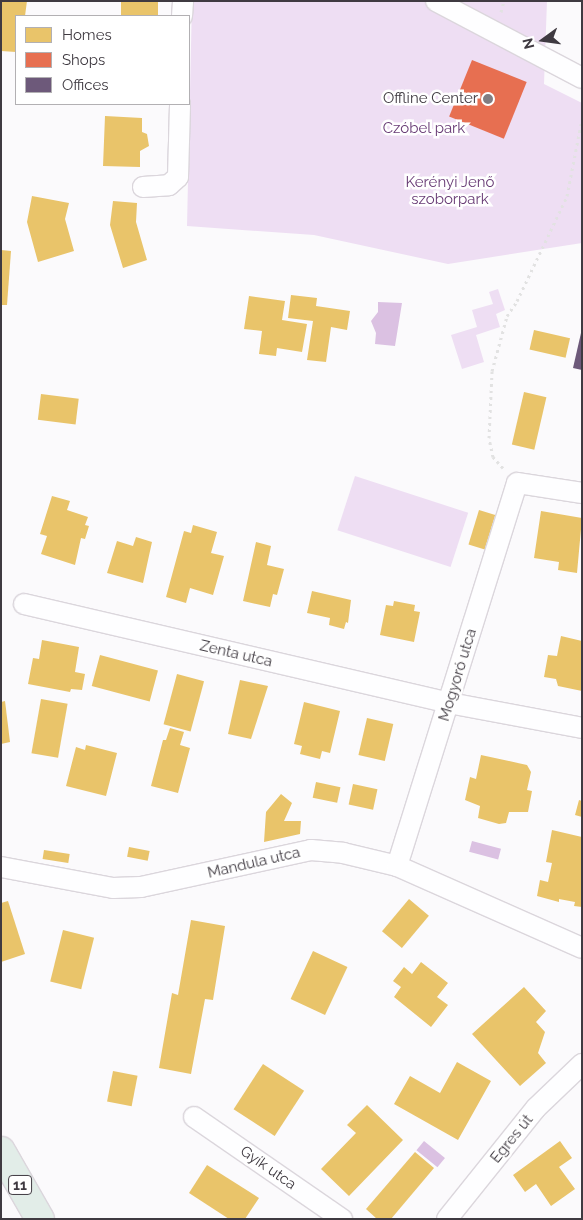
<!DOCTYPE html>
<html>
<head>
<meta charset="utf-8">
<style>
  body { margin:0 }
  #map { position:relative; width:583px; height:1220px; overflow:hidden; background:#fbfafc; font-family:Raleway,sans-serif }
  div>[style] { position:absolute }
  .green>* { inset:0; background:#eedef3; transform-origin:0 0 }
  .water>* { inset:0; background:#dbc1e2; transform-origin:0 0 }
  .homes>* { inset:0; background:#e9c46a; transform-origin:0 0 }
  .shops>* { inset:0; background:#e76f51; transform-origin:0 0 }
  .offices>* { inset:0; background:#6d597a }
  .path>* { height:3px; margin-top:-1.5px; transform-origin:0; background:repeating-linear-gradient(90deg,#e2e2e2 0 2.5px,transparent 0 6.5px) }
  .roads { filter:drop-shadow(1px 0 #dbd6dc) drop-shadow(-1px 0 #dbd6dc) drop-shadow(0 1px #dbd6dc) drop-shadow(0 -1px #dbd6dc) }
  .street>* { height:20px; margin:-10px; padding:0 10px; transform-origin:10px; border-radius:10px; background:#fefeff }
  .primary>* { height:28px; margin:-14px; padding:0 14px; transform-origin:14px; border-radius:14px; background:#e2ede8 }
  .dots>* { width:14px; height:14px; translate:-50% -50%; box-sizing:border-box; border:2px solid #fff; border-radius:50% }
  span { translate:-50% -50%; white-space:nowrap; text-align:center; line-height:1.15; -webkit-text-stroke:5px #fff; paint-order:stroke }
  .shield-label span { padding:1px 4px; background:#fff; border:1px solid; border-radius:4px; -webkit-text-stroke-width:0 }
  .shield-label { font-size:14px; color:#3f3a41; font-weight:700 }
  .poi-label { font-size:15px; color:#3f3a41 }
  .right { translate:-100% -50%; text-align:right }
  .park-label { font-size:15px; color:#683b75 }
  .street-label { font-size:15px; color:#3f3a41 }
  .frame { position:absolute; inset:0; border:2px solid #3f3a41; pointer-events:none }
  .legend { position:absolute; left:15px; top:15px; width:175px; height:90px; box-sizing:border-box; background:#fff; border:1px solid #b2b0b3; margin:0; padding:6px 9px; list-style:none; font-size:15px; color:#3f3a41 }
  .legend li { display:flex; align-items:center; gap:10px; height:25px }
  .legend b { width:25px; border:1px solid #b2b0b3 }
  .north { position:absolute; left:518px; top:15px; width:50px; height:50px; -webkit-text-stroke:4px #fff; paint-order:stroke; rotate:256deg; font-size:14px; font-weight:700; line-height:20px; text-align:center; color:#3f3a41 }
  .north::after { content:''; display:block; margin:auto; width:18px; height:22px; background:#3f3a41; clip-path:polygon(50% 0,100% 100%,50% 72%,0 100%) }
</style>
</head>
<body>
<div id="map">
  <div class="green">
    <div style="clip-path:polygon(192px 1px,547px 1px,544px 84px,582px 103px,582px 243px,448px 264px,314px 235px,187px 226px)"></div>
    <div style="clip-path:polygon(498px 289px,505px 310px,496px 314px,500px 327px,476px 335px,484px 362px,462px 369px,451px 335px,477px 327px,472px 310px,493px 304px,489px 292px)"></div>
    <div style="left:355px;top:476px;width:119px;height:57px;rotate:18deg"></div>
  </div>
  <div class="water">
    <div style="clip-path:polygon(378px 302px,402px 303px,395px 346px,375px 344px,376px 333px,371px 321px,378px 312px)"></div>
    <div style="left:472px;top:841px;width:30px;height:11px;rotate:15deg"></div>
    <div style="left:424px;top:1141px;width:27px;height:12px;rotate:39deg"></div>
  </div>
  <div class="homes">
    <div style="clip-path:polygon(1px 1px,27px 1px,25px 16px,16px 16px,16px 52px,1px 51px)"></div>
    <div style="left:121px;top:1px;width:37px;height:15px"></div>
    <div style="clip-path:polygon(105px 116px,142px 118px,142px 132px,147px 134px,149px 146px,140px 151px,140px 167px,103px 166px)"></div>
    <div style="clip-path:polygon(32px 196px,69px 203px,65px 219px,74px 251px,38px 262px,27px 222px)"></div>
    <div style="clip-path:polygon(113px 201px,137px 203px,136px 222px,147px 260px,123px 268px,110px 225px)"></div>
    <div style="clip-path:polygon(1px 250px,11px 251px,7px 305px,1px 305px)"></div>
    <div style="clip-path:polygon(291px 295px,317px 298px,316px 306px,350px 311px,347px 330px,331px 327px,326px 362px,307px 360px,313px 321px,288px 318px)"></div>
    <div style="clip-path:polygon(249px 296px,285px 301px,282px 320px,307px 324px,302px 352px,277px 348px,276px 356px,259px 354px,262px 331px,244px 329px)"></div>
    <div style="left:534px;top:330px;width:37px;height:20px;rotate:13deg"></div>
    <div style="left:524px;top:392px;width:23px;height:54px;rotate:13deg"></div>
    <div style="left:41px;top:394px;width:38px;height:26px;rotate:7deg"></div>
    <div style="clip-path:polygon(52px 496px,70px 501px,67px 510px,88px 517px,85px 525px,89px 526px,85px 539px,81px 538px,75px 565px,41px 554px,47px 536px,40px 534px)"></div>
    <div style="left:479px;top:510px;width:17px;height:36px;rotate:17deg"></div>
    <div style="clip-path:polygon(541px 511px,582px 518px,577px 573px,558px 570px,559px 562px,534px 558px)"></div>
    <div style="clip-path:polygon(193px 525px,217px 532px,211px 553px,224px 556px,213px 595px,190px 588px,186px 603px,166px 597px,184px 531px,191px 533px)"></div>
    <div style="clip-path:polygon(136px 537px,152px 542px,143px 583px,107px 573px,117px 541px,133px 546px)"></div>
    <div style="clip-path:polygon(256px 542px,271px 546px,267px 565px,284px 569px,277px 595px,273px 594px,270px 607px,243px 601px)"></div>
    <div style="clip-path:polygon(312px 591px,351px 600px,348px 623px,346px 622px,344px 629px,329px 625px,330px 618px,307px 613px)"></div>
    <div style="clip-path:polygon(394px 601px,415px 605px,414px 611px,420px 612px,414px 642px,380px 635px,386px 605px,393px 606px)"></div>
    <div style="clip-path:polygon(561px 636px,582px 641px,582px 691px,558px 686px,556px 679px,544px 677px,548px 655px,557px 656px)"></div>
    <div style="clip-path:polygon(42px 640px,79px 647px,75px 672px,85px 674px,82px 690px,71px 689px,70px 692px,28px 684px,33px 658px,39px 659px)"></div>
    <div style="left:100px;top:655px;width:60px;height:32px;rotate:15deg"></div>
    <div style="left:177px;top:674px;width:28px;height:52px;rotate:15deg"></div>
    <div style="clip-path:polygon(240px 680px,268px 686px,251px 739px,228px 734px)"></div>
    <div style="left:41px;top:699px;width:27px;height:55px;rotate:10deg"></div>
    <div style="clip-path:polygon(5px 701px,10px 742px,1px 744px,1px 702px)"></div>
    <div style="clip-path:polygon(304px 702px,340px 711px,330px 753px,322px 751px,320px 759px,300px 754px,302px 746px,294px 744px)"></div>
    <div style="left:367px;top:718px;width:27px;height:38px;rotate:13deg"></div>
    <div style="clip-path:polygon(170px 728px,184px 732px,180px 745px,190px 748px,178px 793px,151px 786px,163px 740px,166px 740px)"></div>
    <div style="clip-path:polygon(86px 745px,117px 753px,106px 796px,66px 786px,76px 747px,85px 750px)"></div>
    <div style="clip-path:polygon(481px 755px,527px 765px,531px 772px,527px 790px,532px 791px,528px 812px,509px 812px,506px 823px,499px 824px,478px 818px,480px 806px,465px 800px,470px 777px,476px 779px)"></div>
    <div style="left:316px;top:782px;width:25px;height:16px;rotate:12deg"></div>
    <div style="left:353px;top:784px;width:25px;height:21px;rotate:12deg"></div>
    <div style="clip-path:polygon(281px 794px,292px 803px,284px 821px,301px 821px,300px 834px,264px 842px,266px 812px)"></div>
    <div style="clip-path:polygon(579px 800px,582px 801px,582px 817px,575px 815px)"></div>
    <div style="clip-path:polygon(552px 830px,582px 837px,582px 907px,574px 906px,575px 902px,559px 899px,559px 902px,537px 896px,540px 880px,548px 882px,552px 863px,546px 862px)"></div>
    <div style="left:129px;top:847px;width:21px;height:10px;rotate:11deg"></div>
    <div style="left:44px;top:850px;width:26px;height:9px;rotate:9deg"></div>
    <div style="left:409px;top:899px;width:26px;height:42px;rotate:40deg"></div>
    <div style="clip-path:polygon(8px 901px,25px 954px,1px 962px,1px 903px)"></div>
    <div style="clip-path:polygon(191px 920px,225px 926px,213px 1000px,205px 999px,191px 1074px,159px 1068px,172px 993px,178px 995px)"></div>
    <div style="left:63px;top:930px;width:32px;height:53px;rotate:14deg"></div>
    <div style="left:313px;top:951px;width:38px;height:53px;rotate:25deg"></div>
    <div style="clip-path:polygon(421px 962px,448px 983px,437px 997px,448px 1005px,431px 1027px,394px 997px,401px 987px,393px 981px,404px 967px,412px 974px)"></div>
    <div style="clip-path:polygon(524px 987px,546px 1011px,536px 1022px,545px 1032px,538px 1053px,546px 1063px,520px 1086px,472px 1034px)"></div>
    <div style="clip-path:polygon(457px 1062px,491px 1081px,458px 1140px,394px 1104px,410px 1076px,440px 1093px)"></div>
    <div style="left:263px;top:1064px;width:49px;height:54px;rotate:33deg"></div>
    <div style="left:113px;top:1071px;width:25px;height:31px;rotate:11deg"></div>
    <div style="clip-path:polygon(367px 1105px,403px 1140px,349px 1196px,321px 1169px,356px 1133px,347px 1125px)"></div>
    <div style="clip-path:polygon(560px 1141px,572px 1158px,559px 1167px,575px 1189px,551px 1206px,536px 1184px,525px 1192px,513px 1175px)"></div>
    <div style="clip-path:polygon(415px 1152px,434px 1168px,391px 1219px,377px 1219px,366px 1209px)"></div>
    <div style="clip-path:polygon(207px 1165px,259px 1198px,245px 1219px,229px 1219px,189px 1193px)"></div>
  </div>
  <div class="shops">
    <div style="left:472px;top:60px;width:59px;height:61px;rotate:22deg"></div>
  </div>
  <div class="offices">
    <div style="clip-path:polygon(581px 333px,582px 333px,582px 370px,573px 368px)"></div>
  </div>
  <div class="path">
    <div style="left:501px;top:12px;width:11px;rotate:-75deg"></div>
    <div style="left:503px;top:468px;width:15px;rotate:-132deg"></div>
    <div style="left:493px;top:457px;width:19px;rotate:-102deg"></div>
    <div style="left:489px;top:438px;width:67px;rotate:-87.4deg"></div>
    <div style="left:492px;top:371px;width:57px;rotate:-74.7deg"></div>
    <div style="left:507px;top:316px;width:18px;rotate:-56deg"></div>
    <div style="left:517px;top:301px;width:116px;rotate:-64.5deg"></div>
    <div style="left:567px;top:196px;width:78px;rotate:-79deg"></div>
  </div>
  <div class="roads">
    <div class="street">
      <div style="left:436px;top:1px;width:165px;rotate:27.8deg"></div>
      <div style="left:182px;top:16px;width:15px;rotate:-86deg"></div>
      <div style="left:143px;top:187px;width:26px;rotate:-4deg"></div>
      <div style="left:169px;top:185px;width:12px;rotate:-42deg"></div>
      <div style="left:178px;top:177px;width:73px;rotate:-88.4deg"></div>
      <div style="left:24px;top:604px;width:436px;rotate:13.1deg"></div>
      <div style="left:449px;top:703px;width:135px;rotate:10.6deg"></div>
      <div style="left:397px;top:866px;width:401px;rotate:-72.6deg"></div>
      <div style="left:517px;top:483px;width:66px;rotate:8.7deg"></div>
      <div style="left:1px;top:867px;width:114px;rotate:10.6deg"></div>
      <div style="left:113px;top:888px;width:28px;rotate:-2deg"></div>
      <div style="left:141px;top:887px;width:174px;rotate:-12.3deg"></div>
      <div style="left:311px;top:850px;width:32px;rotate:5deg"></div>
      <div style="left:343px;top:853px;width:56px;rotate:13.5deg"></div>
      <div style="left:397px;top:866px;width:202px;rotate:23.9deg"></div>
      <div style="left:194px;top:1117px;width:180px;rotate:34.6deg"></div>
      <div style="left:447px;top:1219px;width:142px;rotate:-51.3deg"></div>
      <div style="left:536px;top:1108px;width:64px;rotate:-43.7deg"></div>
    </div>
    <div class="primary">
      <div style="left:1px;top:1151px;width:78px;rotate:60.2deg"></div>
    </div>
  </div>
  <div class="dots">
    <div style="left:488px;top:99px;background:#817d82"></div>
  </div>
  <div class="shield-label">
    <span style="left:20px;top:1185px">11</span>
  </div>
  <div class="poi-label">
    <span class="right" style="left:478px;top:99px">Offline Center</span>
  </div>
  <div class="park-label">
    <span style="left:424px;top:129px">Czóbel park</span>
    <span style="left:450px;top:191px">Kerényi Jenő<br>szoborpark</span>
  </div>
  <div class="street-label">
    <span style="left:236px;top:654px;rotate:13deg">Zenta utca</span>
    <span style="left:458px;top:675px;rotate:-73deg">Mogyoró utca</span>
    <span style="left:254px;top:863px;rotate:-13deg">Mandula utca</span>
    <span style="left:512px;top:1139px;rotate:-51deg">Egres út</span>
    <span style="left:268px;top:1168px;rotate:35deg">Gyík utca</span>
  </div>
  <div class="frame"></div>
  <ul class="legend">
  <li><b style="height:14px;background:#e9c46a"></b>Homes</li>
  <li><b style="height:14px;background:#e76f51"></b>Shops</li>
  <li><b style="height:14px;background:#6d597a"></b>Offices</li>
  </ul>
  <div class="north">N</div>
</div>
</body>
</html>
